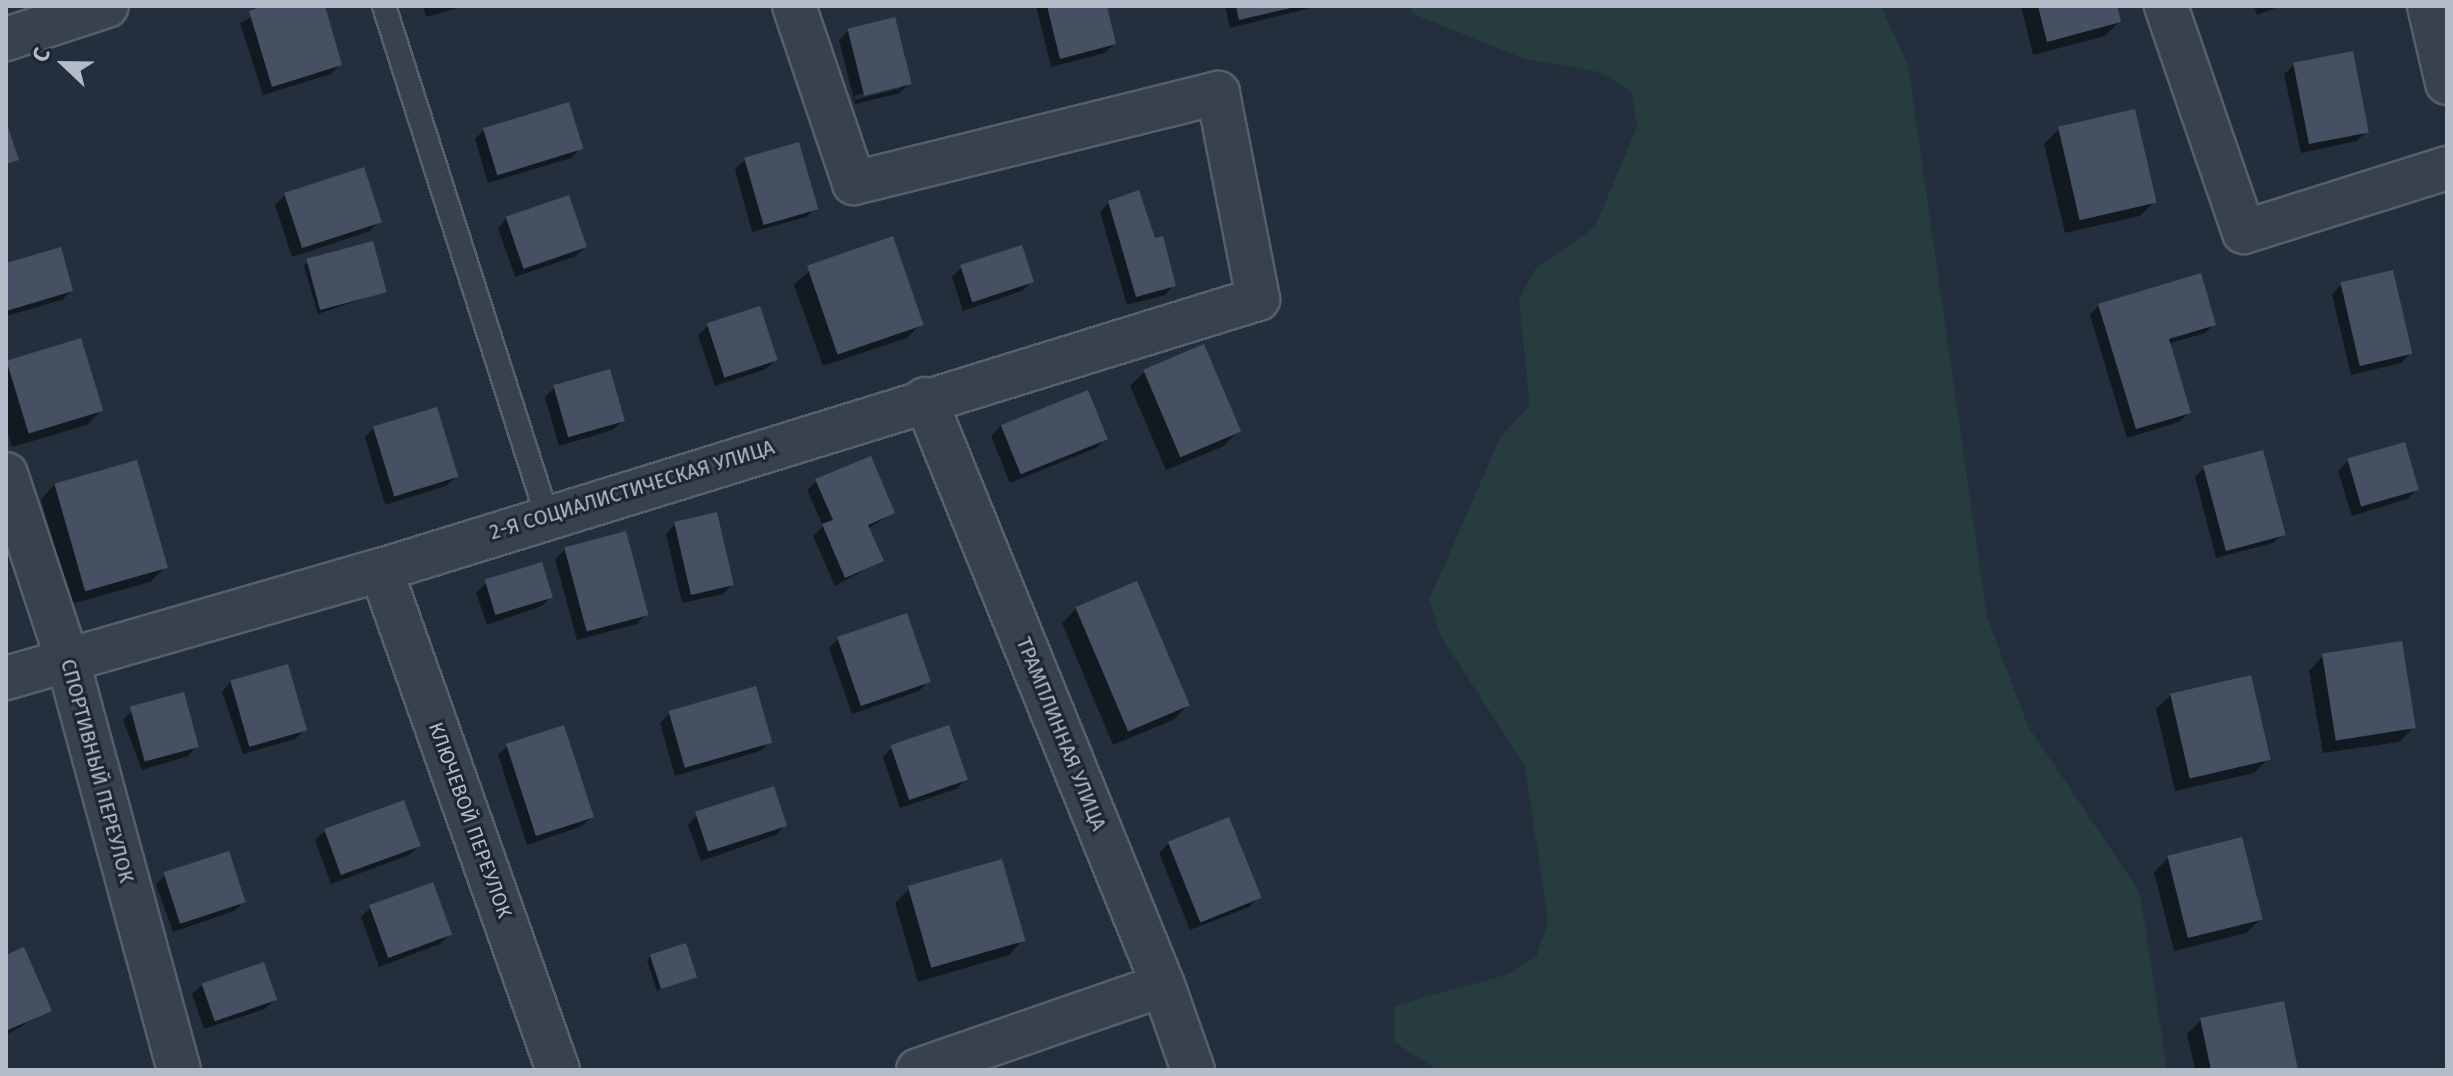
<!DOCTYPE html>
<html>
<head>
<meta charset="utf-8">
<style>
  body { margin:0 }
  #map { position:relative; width:2453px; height:1076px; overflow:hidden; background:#242f3e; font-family:"Fira Sans",sans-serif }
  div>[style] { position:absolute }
  .green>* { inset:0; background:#263c3f }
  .shadow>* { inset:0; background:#0007 }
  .building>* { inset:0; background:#455162; transform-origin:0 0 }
  .roads { filter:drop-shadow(2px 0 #565f6c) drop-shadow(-2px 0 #565f6c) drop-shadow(0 2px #565f6c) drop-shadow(0 -2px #565f6c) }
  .lane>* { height:22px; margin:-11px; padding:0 11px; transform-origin:11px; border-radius:11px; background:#38414e }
  .street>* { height:42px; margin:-21px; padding:0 21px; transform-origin:21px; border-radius:21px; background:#38414e }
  span { translate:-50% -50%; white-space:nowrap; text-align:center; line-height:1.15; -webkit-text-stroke:6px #1d2633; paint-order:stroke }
  .street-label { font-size:20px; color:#b4bcc9 }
  .frame { position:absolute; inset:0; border:8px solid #b4bcc9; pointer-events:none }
  .north { position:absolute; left:24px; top:24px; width:80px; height:80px; -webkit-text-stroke:6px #1d2633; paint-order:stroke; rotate:292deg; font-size:22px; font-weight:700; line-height:32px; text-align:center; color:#b4bcc9 }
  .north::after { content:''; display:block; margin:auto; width:28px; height:36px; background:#b4bcc9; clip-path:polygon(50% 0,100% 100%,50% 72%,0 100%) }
</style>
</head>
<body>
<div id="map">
  <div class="green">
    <div style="clip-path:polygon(1410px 6px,1881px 6px,1908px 66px,1987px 617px,2028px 726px,2140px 893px,2167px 1070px,1438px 1070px,1394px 1042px,1394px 1006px,1506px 975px,1536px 957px,1548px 923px,1525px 765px,1441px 637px,1429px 600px,1501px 436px,1530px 406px,1519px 299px,1536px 268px,1595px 227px,1637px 127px,1631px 91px,1599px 72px,1525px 59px,1413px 14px)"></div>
  </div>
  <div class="shadow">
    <div style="clip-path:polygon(270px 6px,323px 6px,340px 64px,331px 74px,263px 95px,240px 23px)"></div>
    <div style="clip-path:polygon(423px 6px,465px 6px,426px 17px)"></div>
    <div style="clip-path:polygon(1036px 6px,1105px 6px,1114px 44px,1105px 53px,1051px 67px)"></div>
    <div style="clip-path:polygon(1225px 6px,1319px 6px,1230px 28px)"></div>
    <div style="clip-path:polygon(2021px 6px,2115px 6px,2119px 22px,2105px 36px,2033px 55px)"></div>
    <div style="clip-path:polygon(2254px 6px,2281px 6px,2257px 15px)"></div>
    <div style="clip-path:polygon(evenodd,849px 30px,909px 83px,900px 93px,855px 104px,839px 40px,849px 30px,901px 84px,901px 88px,855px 100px,854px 96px,901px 84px)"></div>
    <div style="clip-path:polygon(2294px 65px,2367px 131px,2357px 141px,2301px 153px,2284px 74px)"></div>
    <div style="clip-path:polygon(2059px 129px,2154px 202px,2140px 216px,2065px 233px,2044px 144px)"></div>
    <div style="clip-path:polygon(484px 130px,580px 148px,571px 158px,488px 183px,475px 139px)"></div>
    <div style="clip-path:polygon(745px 160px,816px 208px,806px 217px,752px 232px,735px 169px)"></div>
    <div style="clip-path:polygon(285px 195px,379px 221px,370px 231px,292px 257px,275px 205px)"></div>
    <div style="clip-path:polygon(1109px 202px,1154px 241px,1174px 285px,1165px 295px,1127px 305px,1100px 212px)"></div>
    <div style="clip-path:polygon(507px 218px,585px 247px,576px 256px,515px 277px,498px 228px)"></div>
    <div style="clip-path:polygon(308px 262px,385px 291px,318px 314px,304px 266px)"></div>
    <div style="clip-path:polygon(6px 265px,71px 291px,62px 300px,6px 316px)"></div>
    <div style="clip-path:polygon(962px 267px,1032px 281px,1022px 291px,963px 311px,952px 277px)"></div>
    <div style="clip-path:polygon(809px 271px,921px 324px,907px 338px,823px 366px,794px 285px)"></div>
    <div style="clip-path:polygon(2342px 284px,2410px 354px,2401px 363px,2351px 375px,2332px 294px)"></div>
    <div style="clip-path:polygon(2099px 305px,2214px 324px,2205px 333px,2168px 344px,2189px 413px,2179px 422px,2127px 438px,2090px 315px)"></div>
    <div style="clip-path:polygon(708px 326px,776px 360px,766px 369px,715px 386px,698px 335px)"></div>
    <div style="clip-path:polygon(80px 341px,101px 410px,87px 425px,12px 447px,6px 427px,6px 363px)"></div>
    <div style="clip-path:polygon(1144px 372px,1238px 431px,1224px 446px,1166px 470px,1130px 386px)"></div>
    <div style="clip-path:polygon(554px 388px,623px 420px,613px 430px,559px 446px,545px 397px)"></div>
    <div style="clip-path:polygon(1001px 426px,1105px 439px,1096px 448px,1010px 483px,991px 436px)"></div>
    <div style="clip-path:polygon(374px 428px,456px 477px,446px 486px,385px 505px,365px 437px)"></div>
    <div style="clip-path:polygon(2348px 461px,2417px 490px,2407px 499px,2352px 516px,2338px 471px)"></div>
    <div style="clip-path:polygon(2204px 467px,2282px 534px,2273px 543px,2216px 558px,2195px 477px)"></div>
    <div style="clip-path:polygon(817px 481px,893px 513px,867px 529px,881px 561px,835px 586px,813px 536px,823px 526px,807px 490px)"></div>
    <div style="clip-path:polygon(55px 484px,165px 568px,150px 582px,71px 604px,41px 499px)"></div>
    <div style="clip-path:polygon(675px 524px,732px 584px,723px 594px,682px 603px,666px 534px)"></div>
    <div style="clip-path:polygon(565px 550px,646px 614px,637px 624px,577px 640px,555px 559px)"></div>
    <div style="clip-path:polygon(486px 583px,551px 596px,542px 606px,487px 625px,476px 593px)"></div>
    <div style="clip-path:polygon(1076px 609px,1187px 706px,1173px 720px,1113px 745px,1062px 623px)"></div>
    <div style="clip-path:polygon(838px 639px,929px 681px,919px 691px,852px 714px,829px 648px)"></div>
    <div style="clip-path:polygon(2323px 656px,2413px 728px,2399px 742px,2323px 753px,2309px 671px)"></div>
    <div style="clip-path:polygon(231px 682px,304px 730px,295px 739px,243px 754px,222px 692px)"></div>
    <div style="clip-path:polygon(2171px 695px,2268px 759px,2254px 773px,2175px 791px,2156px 709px)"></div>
    <div style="clip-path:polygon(132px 711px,197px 746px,188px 756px,142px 770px,123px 720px)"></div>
    <div style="clip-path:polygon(670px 713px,770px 742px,760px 751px,675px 776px,660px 723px)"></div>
    <div style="clip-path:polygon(508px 746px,592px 817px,582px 826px,527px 845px,498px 755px)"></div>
    <div style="clip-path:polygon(892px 747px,966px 779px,956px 789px,900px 808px,883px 757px)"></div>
    <div style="clip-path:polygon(697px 815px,785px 825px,776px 835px,701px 861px,688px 825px)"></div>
    <div style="clip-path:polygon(325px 831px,418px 846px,409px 855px,331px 884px,315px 840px)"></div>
    <div style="clip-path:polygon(1169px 843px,1258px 898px,1249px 907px,1190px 930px,1159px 853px)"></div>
    <div style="clip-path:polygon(2168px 858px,2261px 919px,2246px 933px,2174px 951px,2154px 872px)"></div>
    <div style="clip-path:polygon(166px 874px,244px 902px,234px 911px,173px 932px,156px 884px)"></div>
    <div style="clip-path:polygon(909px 889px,1023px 940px,1009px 955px,918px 982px,895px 903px)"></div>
    <div style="clip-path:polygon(370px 908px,449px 935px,440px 944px,379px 967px,361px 917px)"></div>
    <div style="clip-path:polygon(23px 950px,49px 1010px,6px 1035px,6px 957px)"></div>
    <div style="clip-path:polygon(651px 956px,694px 976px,657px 991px,647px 960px)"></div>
    <div style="clip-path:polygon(202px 985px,274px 1000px,265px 1009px,204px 1029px,192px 994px)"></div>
    <div style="clip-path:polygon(2201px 1020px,2296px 1070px,2195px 1070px,2187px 1034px)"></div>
  </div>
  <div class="building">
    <div style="clip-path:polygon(264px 6px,325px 6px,342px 65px,272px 87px,249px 11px)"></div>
    <div style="clip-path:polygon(1047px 6px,1107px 6px,1116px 44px,1060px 59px)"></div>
    <div style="clip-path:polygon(1236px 6px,1295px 6px,1295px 7px,1239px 20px)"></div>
    <div style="clip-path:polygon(2038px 6px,2117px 6px,2121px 22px,2047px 42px)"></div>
    <div style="left:895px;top:17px;width:69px;height:49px;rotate:76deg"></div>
    <div style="left:2353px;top:51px;width:83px;height:61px;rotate:79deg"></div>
    <div style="left:569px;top:102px;width:49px;height:90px;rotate:73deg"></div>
    <div style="left:2135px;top:109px;width:96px;height:79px;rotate:77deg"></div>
    <div style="clip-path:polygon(6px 121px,19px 160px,6px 164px)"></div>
    <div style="left:799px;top:142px;width:70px;height:57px;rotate:74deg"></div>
    <div style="left:364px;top:167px;width:58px;height:84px;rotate:72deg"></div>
    <div style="clip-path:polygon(1139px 190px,1155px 238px,1163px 236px,1176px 286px,1136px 297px,1108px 201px)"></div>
    <div style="left:569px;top:195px;width:55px;height:67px;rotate:71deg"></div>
    <div style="left:893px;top:236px;width:94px;height:91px;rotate:71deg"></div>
    <div style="left:373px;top:241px;width:53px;height:69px;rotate:75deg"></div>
    <div style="left:1022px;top:245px;width:39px;height:65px;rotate:72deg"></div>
    <div style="clip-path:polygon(61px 247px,73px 291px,6px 311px,6px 263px)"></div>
    <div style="left:2393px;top:270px;width:86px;height:54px;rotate:77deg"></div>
    <div style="clip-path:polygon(2201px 273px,2216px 325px,2169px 339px,2191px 413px,2136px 429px,2098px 304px)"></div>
    <div style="left:760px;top:306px;width:57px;height:56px;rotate:72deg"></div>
    <div style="left:81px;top:338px;width:76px;height:78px;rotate:73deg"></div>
    <div style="left:1204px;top:344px;width:95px;height:66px;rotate:67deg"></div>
    <div style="left:610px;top:369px;width:54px;height:59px;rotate:74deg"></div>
    <div style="left:1088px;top:390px;width:53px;height:94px;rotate:68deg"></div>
    <div style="left:437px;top:407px;width:73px;height:67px;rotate:73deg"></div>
    <div style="left:2405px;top:442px;width:50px;height:60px;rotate:74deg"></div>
    <div style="left:2263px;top:450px;width:88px;height:62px;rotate:75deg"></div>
    <div style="clip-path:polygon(871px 456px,895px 513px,868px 525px,884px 561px,845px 578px,822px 524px,833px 520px,815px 479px)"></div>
    <div style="left:137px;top:460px;width:112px;height:86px;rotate:74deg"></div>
    <div style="left:717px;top:512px;width:75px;height:44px;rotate:77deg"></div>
    <div style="left:626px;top:531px;width:87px;height:64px;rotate:75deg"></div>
    <div style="left:542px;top:562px;width:37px;height:60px;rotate:73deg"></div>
    <div style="left:1137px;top:581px;width:135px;height:67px;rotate:67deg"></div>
    <div style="left:907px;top:613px;width:73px;height:74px;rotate:71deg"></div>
    <div style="left:2402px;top:641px;width:88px;height:81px;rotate:81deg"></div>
    <div style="left:288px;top:664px;width:69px;height:60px;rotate:74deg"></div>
    <div style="left:2251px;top:675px;width:87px;height:83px;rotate:77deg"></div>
    <div style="left:756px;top:686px;width:59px;height:91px;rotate:74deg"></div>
    <div style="left:184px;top:692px;width:57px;height:56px;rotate:75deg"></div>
    <div style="left:564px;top:725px;width:97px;height:61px;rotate:72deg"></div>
    <div style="left:949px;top:725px;width:58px;height:62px;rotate:71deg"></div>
    <div style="left:774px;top:786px;width:42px;height:83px;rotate:72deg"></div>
    <div style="left:404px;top:800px;width:49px;height:85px;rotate:70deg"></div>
    <div style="left:1229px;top:817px;width:87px;height:66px;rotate:68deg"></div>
    <div style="left:2242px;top:837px;width:85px;height:77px;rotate:76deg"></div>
    <div style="left:229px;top:851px;width:54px;height:69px;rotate:72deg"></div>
    <div style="left:1002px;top:859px;width:85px;height:98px;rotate:74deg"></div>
    <div style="left:433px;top:882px;width:56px;height:68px;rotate:70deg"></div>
    <div style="left:686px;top:943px;width:36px;height:38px;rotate:72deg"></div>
    <div style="clip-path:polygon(24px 947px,52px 1011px,8px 1030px,6px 955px)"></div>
    <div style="left:264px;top:962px;width:40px;height:66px;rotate:71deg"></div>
    <div style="clip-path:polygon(2284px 1001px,2298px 1070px,2211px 1070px,2200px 1018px)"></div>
  </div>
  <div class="roads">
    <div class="lane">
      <div style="left:384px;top:6px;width:535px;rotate:72.28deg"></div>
    </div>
    <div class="street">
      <div style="left:2166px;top:6px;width:239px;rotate:71deg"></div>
      <div style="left:2244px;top:232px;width:213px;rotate:-17.5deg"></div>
      <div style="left:2429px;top:6px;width:79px;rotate:76.8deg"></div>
      <div style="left:6px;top:39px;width:106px;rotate:-18.1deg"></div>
      <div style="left:925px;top:399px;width:632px;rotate:67.9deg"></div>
      <div style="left:1163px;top:985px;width:90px;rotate:70.6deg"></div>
      <div style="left:6px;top:474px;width:194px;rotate:71.7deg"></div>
      <div style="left:67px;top:658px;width:427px;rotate:74.8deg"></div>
      <div style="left:381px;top:570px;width:530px;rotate:70.51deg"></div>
      <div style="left:6px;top:678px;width:390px;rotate:-16.1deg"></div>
      <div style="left:381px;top:570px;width:918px;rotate:-17.17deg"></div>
      <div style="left:1258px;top:299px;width:210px;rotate:-101deg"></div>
      <div style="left:1218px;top:93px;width:375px;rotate:166.1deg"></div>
      <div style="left:854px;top:183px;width:187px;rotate:-108.7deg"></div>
      <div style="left:918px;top:1070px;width:259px;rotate:-19.1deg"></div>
    </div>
  </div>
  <div class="street-label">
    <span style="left:632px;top:490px;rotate:-17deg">2-Я СОЦИАЛИСТИЧЕСКАЯ УЛИЦА</span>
    <span style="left:1061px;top:734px;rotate:68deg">ТРАМПЛИННАЯ УЛИЦА</span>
    <span style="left:97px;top:771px;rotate:75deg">СПОРТИВНЫЙ ПЕРЕУЛОК</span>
    <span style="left:470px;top:820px;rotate:70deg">КЛЮЧЕВОЙ ПЕРЕУЛОК</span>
  </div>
  <div class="frame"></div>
  <div class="north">С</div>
</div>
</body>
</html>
